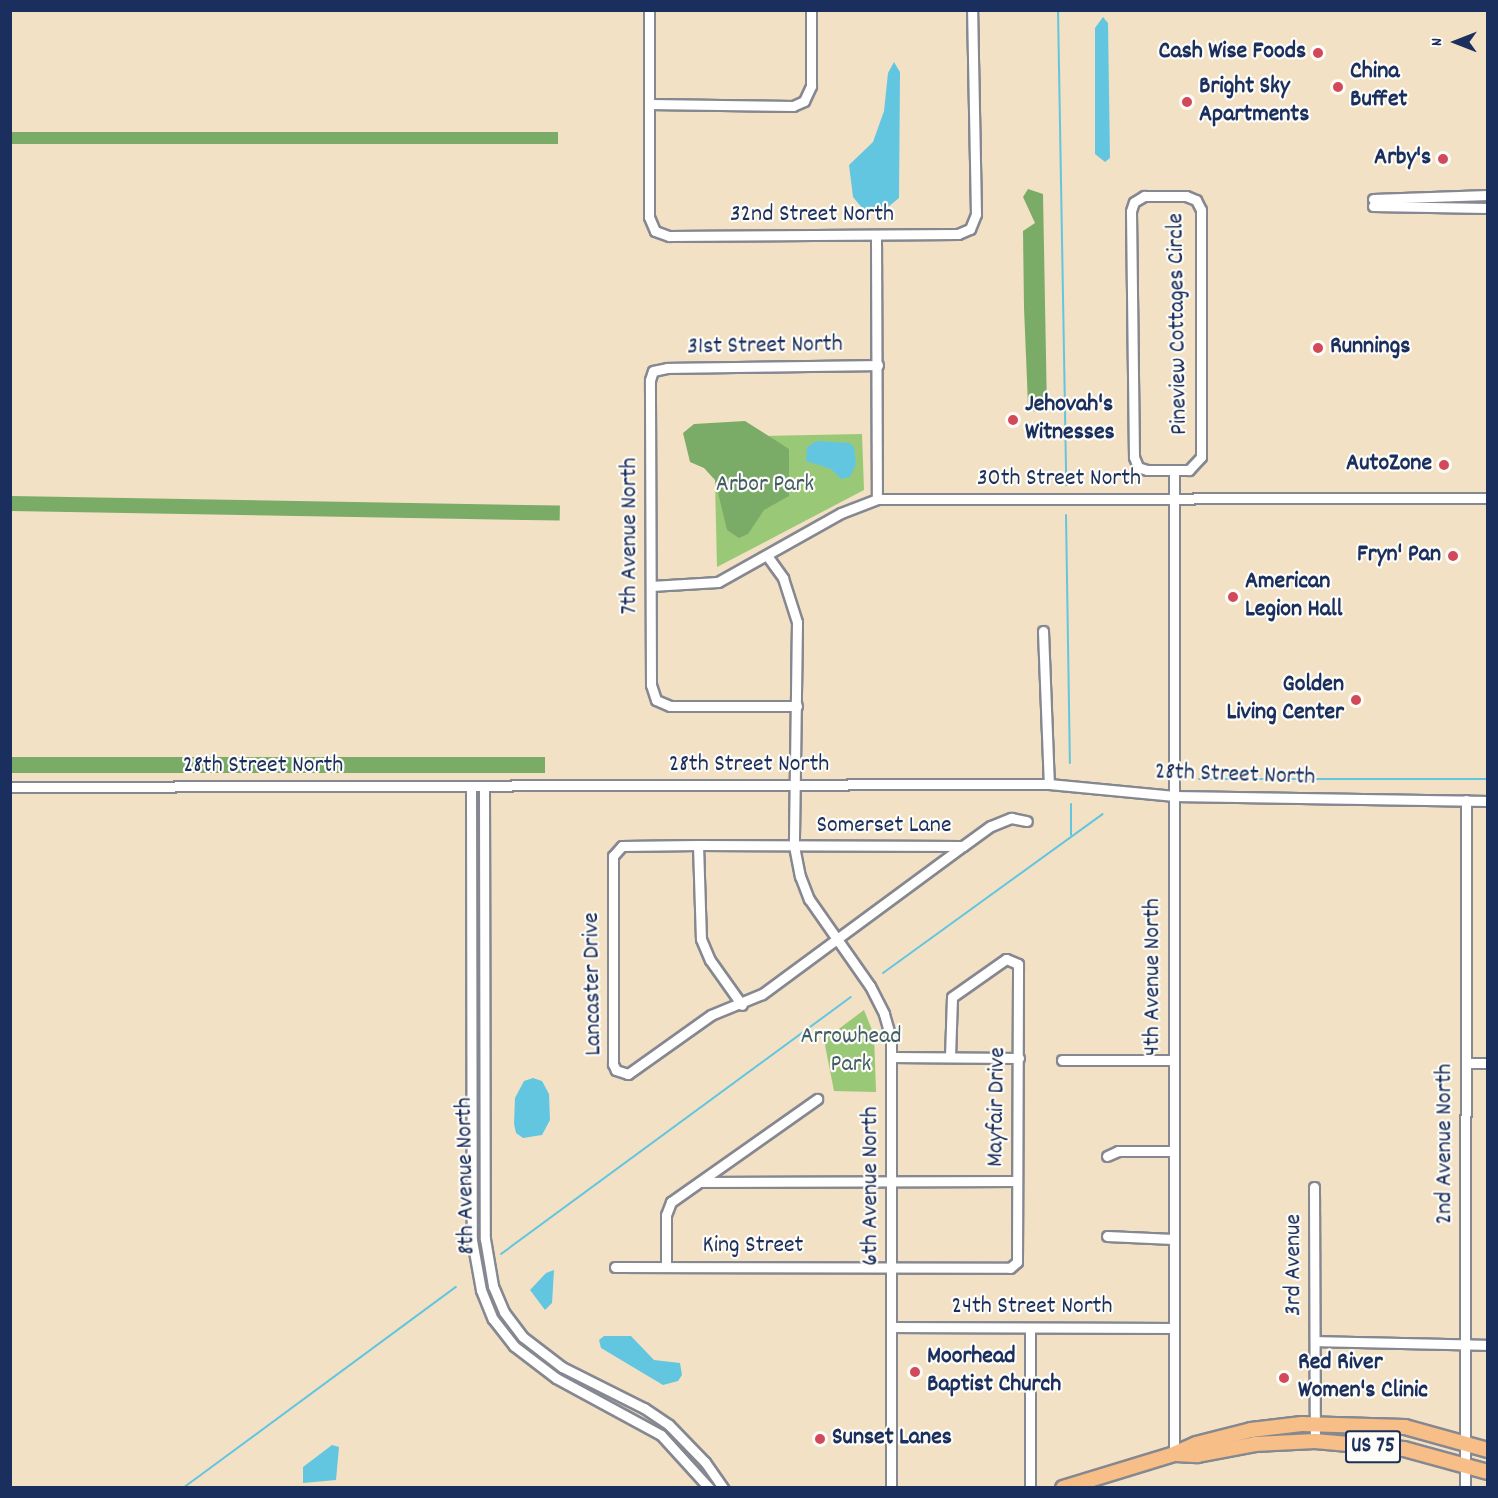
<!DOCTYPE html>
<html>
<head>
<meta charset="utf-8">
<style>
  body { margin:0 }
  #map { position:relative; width:1498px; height:1498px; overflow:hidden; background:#f2e1c4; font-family:Dekko,sans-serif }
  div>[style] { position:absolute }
  .green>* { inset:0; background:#99c877 }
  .forest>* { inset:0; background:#7aac68; transform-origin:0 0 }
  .water>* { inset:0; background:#63c6e1 }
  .stream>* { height:2px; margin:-1px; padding:0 1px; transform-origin:1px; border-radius:1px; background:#63c6e1 }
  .roads { filter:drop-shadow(2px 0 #868891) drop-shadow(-2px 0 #868891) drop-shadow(0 2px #868891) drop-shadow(0 -2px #868891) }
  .street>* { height:9px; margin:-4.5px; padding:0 4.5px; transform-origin:4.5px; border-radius:4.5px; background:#fff }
  .primary>* { height:14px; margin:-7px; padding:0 7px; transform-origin:7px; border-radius:7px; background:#f7be87 }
  .dots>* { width:16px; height:16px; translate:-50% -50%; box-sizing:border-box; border:3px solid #fdfcf7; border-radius:50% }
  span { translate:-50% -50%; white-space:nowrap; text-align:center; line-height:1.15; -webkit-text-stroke:4.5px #fdfcf7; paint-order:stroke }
  .shield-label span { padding:2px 4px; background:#fdfcf7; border:2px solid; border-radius:4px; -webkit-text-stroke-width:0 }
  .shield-label { font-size:22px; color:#1b2f5e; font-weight:700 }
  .poi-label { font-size:24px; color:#1b2f5e; font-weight:700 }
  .right { translate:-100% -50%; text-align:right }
  .left { translate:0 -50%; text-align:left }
  .street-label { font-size:24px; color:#1b2f5e }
  .park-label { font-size:24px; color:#415d66 }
  .frame { position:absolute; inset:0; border:12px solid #1b2f5e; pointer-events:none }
  .north { position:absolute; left:1426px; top:12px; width:60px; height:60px; -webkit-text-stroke:4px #fdfcf7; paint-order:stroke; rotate:270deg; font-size:16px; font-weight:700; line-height:24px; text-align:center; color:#1b2f5e }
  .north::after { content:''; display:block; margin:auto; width:21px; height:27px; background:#1b2f5e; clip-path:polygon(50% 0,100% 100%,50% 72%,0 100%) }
</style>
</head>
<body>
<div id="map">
  <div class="green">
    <div style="clip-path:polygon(862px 434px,864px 490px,717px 567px,714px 437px)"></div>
    <div style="clip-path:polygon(864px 1010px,874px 1035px,876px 1092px,834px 1091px,824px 1040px)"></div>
  </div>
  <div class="forest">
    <div style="left:558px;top:132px;width:12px;height:547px;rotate:90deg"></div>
    <div style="clip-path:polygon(1028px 189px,1043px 194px,1047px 411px,1035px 412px,1028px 405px,1024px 308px,1023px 231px,1035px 223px,1023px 197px)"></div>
    <div style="clip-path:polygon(745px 421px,789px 449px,789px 496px,764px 510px,748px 534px,739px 538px,727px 530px,715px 480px,704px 468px,690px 462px,683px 433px,694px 424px)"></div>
    <div style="left:11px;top:496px;width:549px;height:15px;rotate:1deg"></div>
    <div style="left:11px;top:757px;width:534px;height:16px"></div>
  </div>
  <div class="water">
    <div style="clip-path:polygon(1103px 17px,1108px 23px,1110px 158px,1105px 162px,1095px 154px,1095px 28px)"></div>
    <div style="clip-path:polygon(894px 62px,900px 72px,899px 198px,888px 207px,863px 209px,853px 197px,849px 165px,873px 142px,884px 111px,888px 73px)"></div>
    <div style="clip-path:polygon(817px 441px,849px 443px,854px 447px,856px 464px,850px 477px,841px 479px,831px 469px,806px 461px,807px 447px)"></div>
    <div style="clip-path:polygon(533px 1078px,542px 1081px,549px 1094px,550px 1120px,542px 1135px,523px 1138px,516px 1133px,514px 1124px,515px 1098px,524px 1081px)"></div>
    <div style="clip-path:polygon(554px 1270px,552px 1303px,545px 1310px,530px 1290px,546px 1273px)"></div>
    <div style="clip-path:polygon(604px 1336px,631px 1336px,654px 1360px,680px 1363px,682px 1375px,678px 1381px,663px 1385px,601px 1348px,599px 1340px)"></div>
    <div style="clip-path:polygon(332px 1445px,339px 1447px,336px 1480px,303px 1483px,303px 1467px)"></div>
  </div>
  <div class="stream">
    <div style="left:1058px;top:10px;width:475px;rotate:89deg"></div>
    <div style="left:1066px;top:515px;width:248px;rotate:89.1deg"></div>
    <div style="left:1199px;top:779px;width:289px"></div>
    <div style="left:1071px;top:804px;width:31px;rotate:90deg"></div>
    <div style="left:883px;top:973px;width:271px;rotate:-35.9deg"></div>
    <div style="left:501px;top:1254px;width:434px;rotate:-36.3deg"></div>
    <div style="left:183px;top:1488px;width:339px;rotate:-36.4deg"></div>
  </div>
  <div class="roads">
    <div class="street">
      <div style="left:649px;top:10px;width:207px;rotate:90deg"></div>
      <div style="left:649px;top:217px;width:15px;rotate:67deg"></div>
      <div style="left:655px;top:231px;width:15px;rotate:20deg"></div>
      <div style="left:669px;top:236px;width:289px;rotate:-0.4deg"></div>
      <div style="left:958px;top:234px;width:13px;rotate:-23deg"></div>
      <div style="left:970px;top:229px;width:16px;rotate:-68deg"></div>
      <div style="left:976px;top:214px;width:204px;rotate:-91.1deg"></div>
      <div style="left:649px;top:104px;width:144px;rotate:0.8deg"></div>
      <div style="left:793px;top:106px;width:12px;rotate:-24deg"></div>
      <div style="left:804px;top:101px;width:17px;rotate:-65deg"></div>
      <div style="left:811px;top:86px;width:76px;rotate:-90deg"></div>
      <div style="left:1373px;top:199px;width:115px;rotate:-2deg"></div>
      <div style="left:1373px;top:206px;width:115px;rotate:1deg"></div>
      <div style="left:876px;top:236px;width:263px;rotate:89.8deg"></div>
      <div style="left:1174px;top:470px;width:27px;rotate:180deg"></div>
      <div style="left:1147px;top:470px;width:9px;rotate:-162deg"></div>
      <div style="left:1138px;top:467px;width:11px;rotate:-112deg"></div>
      <div style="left:1134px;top:457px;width:246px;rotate:-90.7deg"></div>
      <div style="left:1131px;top:211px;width:9px;rotate:-72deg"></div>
      <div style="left:1134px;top:202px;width:12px;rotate:-31deg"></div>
      <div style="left:1144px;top:196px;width:42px"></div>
      <div style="left:1186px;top:196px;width:11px;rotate:22deg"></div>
      <div style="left:1196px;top:200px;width:11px;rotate:63deg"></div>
      <div style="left:1201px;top:210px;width:247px;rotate:90deg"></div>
      <div style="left:1201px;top:457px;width:18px;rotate:133deg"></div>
      <div style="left:1189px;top:470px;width:15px;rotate:180deg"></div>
      <div style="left:1174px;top:470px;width:984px;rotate:90deg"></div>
      <div style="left:768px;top:557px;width:26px;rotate:54deg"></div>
      <div style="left:783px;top:578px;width:46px;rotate:72.3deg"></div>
      <div style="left:797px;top:622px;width:224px;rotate:90.8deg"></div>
      <div style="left:794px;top:846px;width:31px;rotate:79deg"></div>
      <div style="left:800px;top:876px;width:25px;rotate:69deg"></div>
      <div style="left:809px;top:899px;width:106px;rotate:55deg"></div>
      <div style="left:870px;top:986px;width:31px;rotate:63deg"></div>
      <div style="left:884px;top:1014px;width:25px;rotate:74deg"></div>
      <div style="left:891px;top:1038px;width:450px;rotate:90deg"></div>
      <div style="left:651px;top:586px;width:67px;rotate:-3.4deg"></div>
      <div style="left:718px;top:582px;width:141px;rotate:-29.3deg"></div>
      <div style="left:841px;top:513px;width:39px;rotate:-21deg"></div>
      <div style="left:877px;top:499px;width:611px;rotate:-0.09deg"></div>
      <div style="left:1043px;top:631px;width:153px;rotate:87.8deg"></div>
      <div style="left:797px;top:706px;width:127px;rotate:180deg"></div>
      <div style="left:670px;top:706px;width:15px;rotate:-157deg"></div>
      <div style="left:656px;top:700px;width:16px;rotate:-108deg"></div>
      <div style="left:651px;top:685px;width:305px;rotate:-90.2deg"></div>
      <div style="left:650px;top:380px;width:9px;rotate:-72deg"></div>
      <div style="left:653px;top:371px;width:14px;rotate:-12deg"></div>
      <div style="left:667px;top:368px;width:211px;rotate:-0.8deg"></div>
      <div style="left:10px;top:787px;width:1039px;rotate:-0.17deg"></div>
      <div style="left:1049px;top:784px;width:126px;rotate:5.5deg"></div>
      <div style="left:1174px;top:796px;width:314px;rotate:0.9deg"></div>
      <div style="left:471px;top:787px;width:453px;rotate:89.9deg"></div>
      <div style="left:472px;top:1240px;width:51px;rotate:79.8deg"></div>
      <div style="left:481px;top:1290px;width:31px;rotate:68deg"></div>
      <div style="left:493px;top:1319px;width:34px;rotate:52deg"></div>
      <div style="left:514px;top:1346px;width:53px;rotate:37.3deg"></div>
      <div style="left:556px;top:1378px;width:119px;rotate:28.5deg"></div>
      <div style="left:661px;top:1435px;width:72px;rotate:47.8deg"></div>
      <div style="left:484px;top:787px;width:452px;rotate:89.9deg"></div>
      <div style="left:485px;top:1239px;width:48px;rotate:80.3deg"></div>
      <div style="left:493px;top:1286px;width:28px;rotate:67deg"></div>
      <div style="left:504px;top:1312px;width:31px;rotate:53deg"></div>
      <div style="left:523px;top:1337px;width:49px;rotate:37.6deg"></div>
      <div style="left:562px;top:1367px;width:92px;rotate:26.6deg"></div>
      <div style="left:644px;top:1408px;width:30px;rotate:34deg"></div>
      <div style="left:669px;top:1425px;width:52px;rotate:45.8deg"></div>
      <div style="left:705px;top:1462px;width:32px;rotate:55deg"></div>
      <div style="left:698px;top:845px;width:94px;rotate:88.2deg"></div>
      <div style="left:701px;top:939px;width:23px;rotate:67deg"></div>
      <div style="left:710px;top:960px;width:55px;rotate:54.6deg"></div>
      <div style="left:622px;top:846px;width:76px;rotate:-0.8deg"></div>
      <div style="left:698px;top:845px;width:265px;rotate:0.2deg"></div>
      <div style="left:963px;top:846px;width:250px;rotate:143.6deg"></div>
      <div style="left:762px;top:994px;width:55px;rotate:157.6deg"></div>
      <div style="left:711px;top:1015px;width:102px;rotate:144.6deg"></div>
      <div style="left:628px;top:1074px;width:13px;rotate:-162deg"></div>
      <div style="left:616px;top:1070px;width:7px;rotate:-117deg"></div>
      <div style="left:613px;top:1064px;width:208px;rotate:-90deg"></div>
      <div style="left:613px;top:856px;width:13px;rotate:-48deg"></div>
      <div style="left:963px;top:846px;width:34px;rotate:-36deg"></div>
      <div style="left:991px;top:826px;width:22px;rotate:-22deg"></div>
      <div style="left:1011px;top:818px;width:16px;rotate:11deg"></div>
      <div style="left:891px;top:1057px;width:128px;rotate:0.4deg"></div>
      <div style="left:1062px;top:1060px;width:112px"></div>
      <div style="left:1466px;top:1063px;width:22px"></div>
      <div style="left:1107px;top:1156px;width:12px;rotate:-24deg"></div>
      <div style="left:1118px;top:1151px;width:55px"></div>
      <div style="left:700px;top:1182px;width:316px;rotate:-0.2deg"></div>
      <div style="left:1314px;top:1187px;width:254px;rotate:89.8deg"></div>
      <div style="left:1107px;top:1236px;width:66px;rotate:2.6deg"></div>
      <div style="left:615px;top:1267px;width:395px;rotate:0.1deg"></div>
      <div style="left:1010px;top:1268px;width:9px;rotate:-41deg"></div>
      <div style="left:1017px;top:1262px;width:298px;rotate:-89.8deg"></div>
      <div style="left:1018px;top:964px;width:13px;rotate:-157deg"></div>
      <div style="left:1006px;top:959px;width:66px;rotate:144.9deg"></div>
      <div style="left:952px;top:997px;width:60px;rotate:91.9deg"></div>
      <div style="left:666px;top:1267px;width:52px;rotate:-90deg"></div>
      <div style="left:666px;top:1215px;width:14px;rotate:-69deg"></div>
      <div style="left:671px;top:1202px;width:179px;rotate:-35.2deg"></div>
      <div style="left:891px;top:1327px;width:281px;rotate:0.2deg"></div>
      <div style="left:1030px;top:1328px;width:160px;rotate:90deg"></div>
      <div style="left:1315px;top:1341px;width:173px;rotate:1.3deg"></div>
      <div style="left:1465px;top:1488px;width:688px;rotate:-89.92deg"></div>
    </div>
    <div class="primary">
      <div style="left:1176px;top:1454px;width:22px;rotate:3deg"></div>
      <div style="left:1198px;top:1455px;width:58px;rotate:-10.9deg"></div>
      <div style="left:1255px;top:1444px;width:60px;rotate:-2.9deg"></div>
      <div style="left:1315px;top:1441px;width:89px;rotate:5.1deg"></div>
      <div style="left:1404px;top:1449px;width:87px;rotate:15.3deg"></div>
      <div style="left:1063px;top:1488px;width:116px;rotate:-17deg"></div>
      <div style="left:1174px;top:1454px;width:24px;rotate:-24deg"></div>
      <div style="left:1196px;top:1444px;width:57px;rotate:-14.3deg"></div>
      <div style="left:1251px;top:1430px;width:51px;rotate:-6.7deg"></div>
      <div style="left:1302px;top:1424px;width:103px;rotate:1.7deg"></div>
      <div style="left:1405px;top:1427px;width:86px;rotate:15.5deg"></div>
    </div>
  </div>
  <div class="dots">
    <div style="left:1318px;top:53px;background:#d1495b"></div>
    <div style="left:1338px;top:87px;background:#d1495b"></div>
    <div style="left:1187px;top:102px;background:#d1495b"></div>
    <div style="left:1443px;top:159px;background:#d1495b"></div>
    <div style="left:1318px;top:348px;background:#d1495b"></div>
    <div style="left:1013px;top:420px;background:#d1495b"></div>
    <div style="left:1444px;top:465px;background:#d1495b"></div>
    <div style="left:1453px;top:556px;background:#d1495b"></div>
    <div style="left:1233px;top:597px;background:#d1495b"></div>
    <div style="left:1356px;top:700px;background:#d1495b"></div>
    <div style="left:915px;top:1372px;background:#d1495b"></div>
    <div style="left:1284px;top:1378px;background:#d1495b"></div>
    <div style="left:820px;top:1439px;background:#d1495b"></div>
  </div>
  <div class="shield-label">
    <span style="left:1373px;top:1447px">US 75</span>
  </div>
  <div class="poi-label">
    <span class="right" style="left:1306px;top:53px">Cash Wise Foods</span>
    <span class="left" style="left:1350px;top:87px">China<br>Buffet</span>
    <span class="left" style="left:1199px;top:102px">Bright Sky<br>Apartments</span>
    <span class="right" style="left:1431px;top:159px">Arby's</span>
    <span class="left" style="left:1330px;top:348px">Runnings</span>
    <span class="left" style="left:1025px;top:420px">Jehovah's<br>Witnesses</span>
    <span class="right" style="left:1432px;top:465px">AutoZone</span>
    <span class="right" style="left:1441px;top:556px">Fryn' Pan</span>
    <span class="left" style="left:1245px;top:597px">American<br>Legion Hall</span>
    <span class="right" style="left:1344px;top:700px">Golden<br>Living Center</span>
    <span class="left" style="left:927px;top:1372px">Moorhead<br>Baptist Church</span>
    <span class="left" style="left:1298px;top:1378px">Red River<br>Women's Clinic</span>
    <span class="left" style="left:832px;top:1439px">Sunset Lanes</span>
  </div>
  <div class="street-label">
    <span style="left:812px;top:216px">32nd Street North</span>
    <span style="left:1179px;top:324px;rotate:-91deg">Pineview Cottages Circle</span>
    <span style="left:765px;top:347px;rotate:-1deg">31st Street North</span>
    <span style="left:1059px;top:480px">30th Street North</span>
    <span style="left:631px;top:536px;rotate:-90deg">7th Avenue North</span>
    <span style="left:749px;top:766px">28th Street North</span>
    <span style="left:263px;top:767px">28th Street North</span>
    <span style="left:1235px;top:776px;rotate:2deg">28th Street North</span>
    <span style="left:884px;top:827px">Somerset Lane</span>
    <span style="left:1154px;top:977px;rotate:-90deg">4th Avenue North</span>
    <span style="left:594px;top:984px;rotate:-91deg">Lancaster Drive</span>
    <span style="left:998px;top:1107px;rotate:-89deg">Mayfair Drive</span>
    <span style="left:1446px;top:1144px;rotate:-90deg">2nd Avenue North</span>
    <span style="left:467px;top:1176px;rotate:-91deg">8th Avenue North</span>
    <span style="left:872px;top:1186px;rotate:-90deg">6th Avenue North</span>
    <span style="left:753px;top:1247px">King Street</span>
    <span style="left:1295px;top:1265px;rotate:-90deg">3rd Avenue</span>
    <span style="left:1032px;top:1308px">24th Street North</span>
  </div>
  <div class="park-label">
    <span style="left:765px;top:486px">Arbor Park</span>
    <span style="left:851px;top:1052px">Arrowhead<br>Park</span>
  </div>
  <div class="frame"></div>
  <div class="north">N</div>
</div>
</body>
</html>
